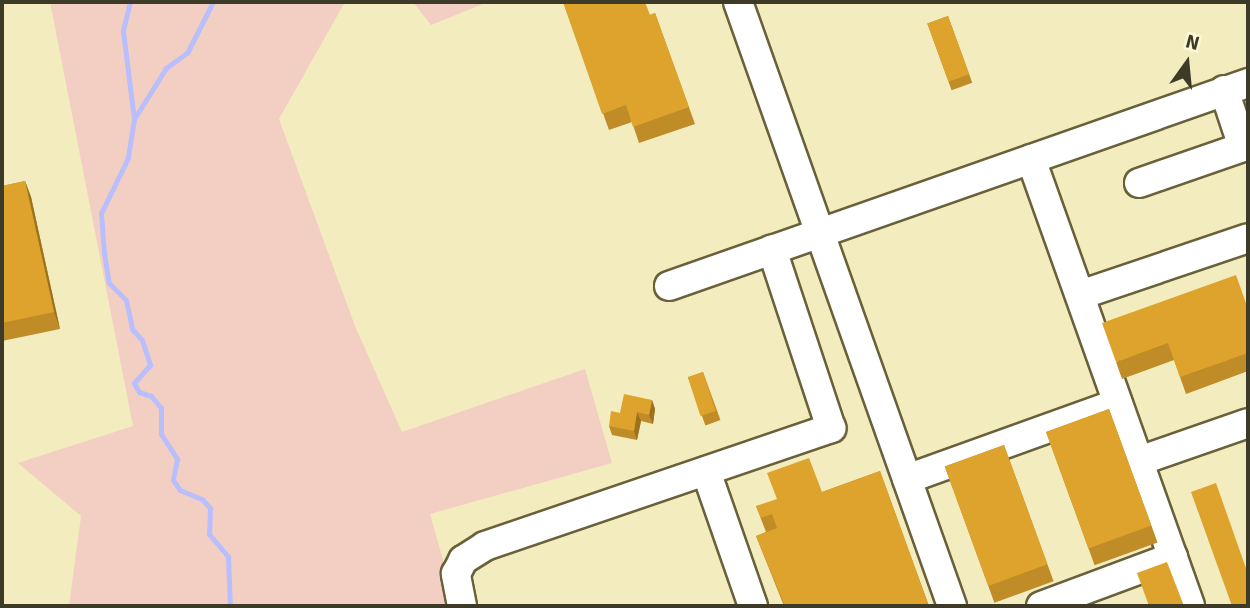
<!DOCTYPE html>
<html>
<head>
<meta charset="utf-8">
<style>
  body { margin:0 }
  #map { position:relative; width:1250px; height:608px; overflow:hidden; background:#f3ecbf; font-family:Signika,sans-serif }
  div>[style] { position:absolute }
  .green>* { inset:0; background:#f3cfc3 }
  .stream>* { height:5px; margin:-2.5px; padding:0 2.5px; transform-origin:2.5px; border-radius:2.5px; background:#b9bffc }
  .roads { filter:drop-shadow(2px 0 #68613a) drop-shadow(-2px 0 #68613a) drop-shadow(0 2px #68613a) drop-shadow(0 -2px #68613a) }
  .minor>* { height:28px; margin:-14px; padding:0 14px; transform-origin:14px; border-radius:14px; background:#fff }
  .wall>* { inset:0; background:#bf8c27; transform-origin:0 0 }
  .shaded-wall>* { inset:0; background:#9b7220 }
  .building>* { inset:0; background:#dea32d; transform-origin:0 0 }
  span { translate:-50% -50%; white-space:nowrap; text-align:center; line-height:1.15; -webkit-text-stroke:5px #fef9d5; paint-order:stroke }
  .frame { position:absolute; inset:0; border:4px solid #3d3a28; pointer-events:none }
  .north { position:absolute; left:1152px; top:28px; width:70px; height:70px; -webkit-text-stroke:5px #fef9d5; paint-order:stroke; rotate:15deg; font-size:19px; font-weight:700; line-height:28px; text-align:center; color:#3d3a28 }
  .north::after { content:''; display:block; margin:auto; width:24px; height:32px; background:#3d3a28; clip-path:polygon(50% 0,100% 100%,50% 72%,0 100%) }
</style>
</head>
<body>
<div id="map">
  <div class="green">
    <div style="clip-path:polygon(50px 2px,345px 2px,279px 119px,355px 326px,402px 432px,585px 369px,612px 463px,430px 514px,456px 606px,69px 606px,81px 516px,18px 463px,133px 426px)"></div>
    <div style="clip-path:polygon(413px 2px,482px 2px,483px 4px,431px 25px)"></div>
  </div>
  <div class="stream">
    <div style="left:130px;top:2px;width:30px;rotate:104deg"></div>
    <div style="left:123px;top:31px;width:89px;rotate:82.9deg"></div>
    <div style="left:134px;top:119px;width:39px;rotate:99deg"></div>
    <div style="left:128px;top:158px;width:61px;rotate:116.1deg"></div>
    <div style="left:101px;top:213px;width:40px;rotate:85.7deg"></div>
    <div style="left:104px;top:253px;width:30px;rotate:81deg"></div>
    <div style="left:109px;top:283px;width:24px;rotate:45deg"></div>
    <div style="left:126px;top:300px;width:30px;rotate:78deg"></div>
    <div style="left:132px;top:329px;width:15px;rotate:48deg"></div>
    <div style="left:142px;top:340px;width:26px;rotate:72deg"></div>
    <div style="left:150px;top:365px;width:24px;rotate:132deg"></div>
    <div style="left:134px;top:383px;width:10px;rotate:61deg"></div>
    <div style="left:139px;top:392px;width:13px;rotate:18deg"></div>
    <div style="left:151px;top:396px;width:16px;rotate:50deg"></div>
    <div style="left:161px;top:408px;width:26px;rotate:90deg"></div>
    <div style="left:161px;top:434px;width:30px;rotate:57deg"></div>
    <div style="left:177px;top:459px;width:21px;rotate:101deg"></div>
    <div style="left:173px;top:480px;width:12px;rotate:55deg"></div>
    <div style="left:180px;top:490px;width:25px;rotate:23deg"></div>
    <div style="left:203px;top:500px;width:11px;rotate:49deg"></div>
    <div style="left:210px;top:508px;width:26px;rotate:92deg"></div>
    <div style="left:209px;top:534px;width:30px;rotate:50deg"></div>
    <div style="left:228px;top:557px;width:49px;rotate:87.7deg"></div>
    <div style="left:134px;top:119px;width:60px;rotate:-57.9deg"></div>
    <div style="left:166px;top:68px;width:26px;rotate:-36deg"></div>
    <div style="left:187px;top:53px;width:57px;rotate:-63deg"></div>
  </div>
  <div class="roads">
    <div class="minor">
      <div style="left:738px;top:2px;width:641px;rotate:70.49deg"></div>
      <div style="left:1031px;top:159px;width:474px;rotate:70.4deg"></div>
      <div style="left:1139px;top:183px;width:110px;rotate:-19.1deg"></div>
      <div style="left:1243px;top:147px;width:60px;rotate:-108.4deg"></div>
      <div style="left:669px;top:286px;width:614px;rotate:-19.32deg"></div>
      <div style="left:1080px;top:295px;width:177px;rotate:-18.7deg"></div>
      <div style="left:1139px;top:461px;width:115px;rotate:-19.2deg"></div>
      <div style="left:706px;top:471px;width:143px;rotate:70.8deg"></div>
      <div style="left:907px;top:479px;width:224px;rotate:-19.8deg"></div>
      <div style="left:462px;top:606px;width:33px;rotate:-101deg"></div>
      <div style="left:456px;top:574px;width:16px;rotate:-63deg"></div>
      <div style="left:463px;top:560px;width:26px;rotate:-32deg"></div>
      <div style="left:485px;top:546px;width:366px;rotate:-18.8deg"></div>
      <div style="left:831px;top:428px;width:188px;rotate:-108.3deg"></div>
      <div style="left:1041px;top:606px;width:141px;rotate:-20.4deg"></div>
    </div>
  </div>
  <div class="wall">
    <div style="clip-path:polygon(563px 2px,650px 15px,655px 13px,695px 124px,639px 143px,632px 122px,609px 130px)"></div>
    <div style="left:948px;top:16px;width:71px;height:22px;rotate:70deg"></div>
    <div style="clip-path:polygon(25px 181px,31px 197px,60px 329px,2px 341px,2px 186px)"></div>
    <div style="clip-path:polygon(1248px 309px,1248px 371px,1186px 394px,1174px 360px,1122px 379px,1116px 362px)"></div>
    <div style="left:703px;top:372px;width:51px;height:16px;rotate:70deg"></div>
    <div style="clip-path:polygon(652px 400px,655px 409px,653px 424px,641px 421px,637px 440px,612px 435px,609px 426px,620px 413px)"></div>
    <div style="left:1109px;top:409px;width:142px;height:67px;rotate:70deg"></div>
    <div style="left:1004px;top:445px;width:145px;height:63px;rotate:70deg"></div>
    <div style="clip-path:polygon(880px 471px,929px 606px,784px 606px,756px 536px,766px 532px,756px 506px,822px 492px)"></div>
  </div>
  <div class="shaded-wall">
    <div style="clip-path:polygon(25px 181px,31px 197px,60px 329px,54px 312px)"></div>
    <div style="clip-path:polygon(652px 400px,655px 409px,653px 424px,649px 415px)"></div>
    <div style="clip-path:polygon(637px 412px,641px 421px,637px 440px,634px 431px)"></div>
  </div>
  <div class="building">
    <div style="clip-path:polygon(563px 2px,645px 2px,650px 15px,655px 13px,689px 107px,633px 127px,626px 105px,602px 114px)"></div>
    <div style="left:948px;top:16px;width:62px;height:22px;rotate:70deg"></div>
    <div style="clip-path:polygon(25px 181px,54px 312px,2px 323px,2px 186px)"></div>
    <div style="clip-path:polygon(1236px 275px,1248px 309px,1248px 353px,1180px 377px,1168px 343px,1116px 362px,1102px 323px)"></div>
    <div style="left:703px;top:372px;width:41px;height:16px;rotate:72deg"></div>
    <div style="clip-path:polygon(624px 394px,652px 400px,649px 415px,637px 412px,634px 431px,609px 426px,611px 411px,620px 413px)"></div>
    <div style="left:1109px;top:409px;width:124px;height:67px;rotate:70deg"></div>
    <div style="left:1004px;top:445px;width:127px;height:63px;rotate:70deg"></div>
    <div style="clip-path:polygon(809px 458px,822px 492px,880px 471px,928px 604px,920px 606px,785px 606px,756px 536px,777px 528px,772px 514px,761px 518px,756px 506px,777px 499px,767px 473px)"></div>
    <div style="clip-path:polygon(1216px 483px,1248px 574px,1248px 606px,1232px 606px,1191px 492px)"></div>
    <div style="clip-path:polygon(1167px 562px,1184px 606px,1149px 606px,1137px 573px)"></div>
  </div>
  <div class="frame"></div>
  <div class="north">N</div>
</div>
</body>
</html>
